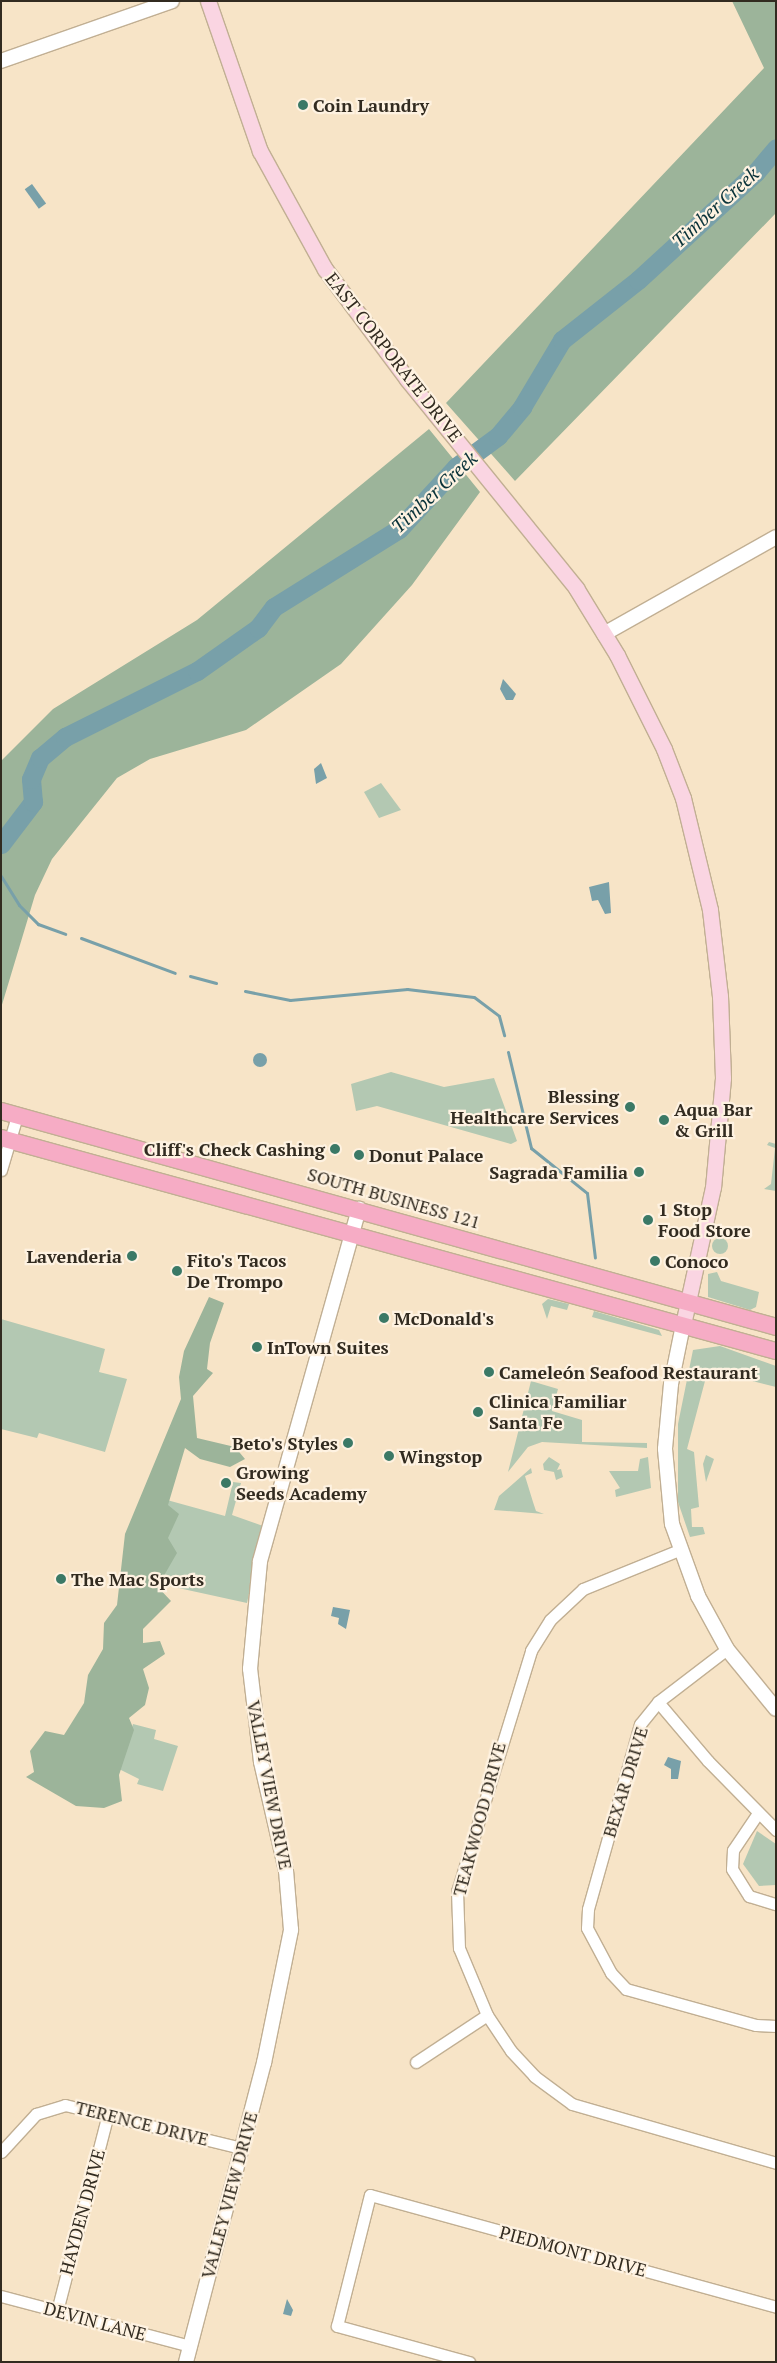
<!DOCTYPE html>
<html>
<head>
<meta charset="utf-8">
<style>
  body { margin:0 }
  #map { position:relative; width:777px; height:2363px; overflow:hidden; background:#f7e4c7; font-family:"PT Serif",serif }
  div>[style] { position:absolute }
  .green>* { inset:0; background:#b3c8b2 }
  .round { border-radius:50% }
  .forest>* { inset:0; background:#9cb49a }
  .water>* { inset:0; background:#78a0a9; transform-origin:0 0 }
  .stream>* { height:3px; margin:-1.5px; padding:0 1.5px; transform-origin:1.5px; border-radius:1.5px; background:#78a0a9 }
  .river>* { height:19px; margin:-9.5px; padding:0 9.5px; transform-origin:9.5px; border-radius:9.5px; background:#78a0a9 }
  .roads { filter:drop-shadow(1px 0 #c1af93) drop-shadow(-1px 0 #c1af93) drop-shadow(0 1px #c1af93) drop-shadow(0 -1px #c1af93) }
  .minor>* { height:11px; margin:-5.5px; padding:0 5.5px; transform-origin:5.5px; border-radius:5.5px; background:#fff }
  .tertiary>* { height:14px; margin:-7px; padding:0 7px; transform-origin:7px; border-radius:7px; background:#fff }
  .secondary>* { height:15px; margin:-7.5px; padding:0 7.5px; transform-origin:7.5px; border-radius:7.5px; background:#fad5e2 }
  .primary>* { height:16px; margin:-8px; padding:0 8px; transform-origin:8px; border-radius:8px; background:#f6acc5 }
  .dots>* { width:14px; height:14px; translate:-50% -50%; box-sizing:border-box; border:2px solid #fef2e1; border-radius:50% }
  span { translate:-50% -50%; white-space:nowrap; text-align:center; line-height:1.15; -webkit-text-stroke:4.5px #fef2e1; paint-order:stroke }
  .poi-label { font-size:18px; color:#322b20; font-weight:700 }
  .left { translate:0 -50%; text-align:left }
  .right { translate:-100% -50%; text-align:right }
  .street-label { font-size:18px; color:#322b20 }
  .water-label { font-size:19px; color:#093239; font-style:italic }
  .frame { position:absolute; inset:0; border:2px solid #322b20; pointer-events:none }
</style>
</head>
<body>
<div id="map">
  <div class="green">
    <div style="clip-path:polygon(381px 783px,401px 810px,379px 818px,364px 792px)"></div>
    <div style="clip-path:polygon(391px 1072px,444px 1087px,494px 1078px,517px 1141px,511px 1144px,377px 1106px,356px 1111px,351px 1084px)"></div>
    <div style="clip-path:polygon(769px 1142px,776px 1144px,776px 1191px,764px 1189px,771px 1184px,775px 1148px,767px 1145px)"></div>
    <div class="round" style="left:712px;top:1238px;width:16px;height:16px"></div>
    <div style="clip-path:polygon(717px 1272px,721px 1281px,759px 1292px,756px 1307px,750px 1310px,708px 1297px,708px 1274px)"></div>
    <div style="clip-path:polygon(548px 1299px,569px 1304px,567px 1310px,551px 1306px,547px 1319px,542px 1304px)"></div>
    <div style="clip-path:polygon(594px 1311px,659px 1330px,662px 1336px,592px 1317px)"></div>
    <div style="clip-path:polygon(1px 1319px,105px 1349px,99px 1372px,127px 1379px,105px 1452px,39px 1433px,37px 1438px,1px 1429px)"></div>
    <div style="clip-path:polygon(720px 1346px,776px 1366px,776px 1387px,717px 1372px,705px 1381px,687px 1449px,694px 1452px,699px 1507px,691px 1509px,692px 1527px,703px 1527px,705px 1534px,690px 1537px,678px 1502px,678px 1424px,693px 1350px)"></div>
    <div style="clip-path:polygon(531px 1381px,558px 1389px,552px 1411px,582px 1420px,582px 1442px,647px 1443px,647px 1448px,542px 1442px,528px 1447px,508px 1472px)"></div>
    <div style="clip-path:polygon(706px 1455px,714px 1459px,706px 1482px,703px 1464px)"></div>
    <div style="clip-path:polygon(549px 1457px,560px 1464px,557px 1470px,561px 1469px,563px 1477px,556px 1480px,554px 1472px,544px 1470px,543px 1464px)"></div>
    <div style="clip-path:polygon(648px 1457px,651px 1488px,616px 1497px,615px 1490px,620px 1488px,609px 1471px,638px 1471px,640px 1459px)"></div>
    <div style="clip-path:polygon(531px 1468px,532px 1473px,525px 1476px,533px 1502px,536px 1511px,544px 1514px,494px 1510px,499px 1496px)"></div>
    <div style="clip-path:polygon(233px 1482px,241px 1483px,232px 1515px,263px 1526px,247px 1603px,160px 1584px,167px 1500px,225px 1516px)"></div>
    <div style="clip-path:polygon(133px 1724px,156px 1730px,154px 1739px,178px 1746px,163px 1791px,137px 1784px,139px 1779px,119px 1769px)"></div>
    <div style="clip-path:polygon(757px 1831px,776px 1844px,776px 1885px,759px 1886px,743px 1864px)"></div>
  </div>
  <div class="forest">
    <div style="clip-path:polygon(732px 1px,776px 1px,776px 213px,515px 481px,446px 403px,764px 68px)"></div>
    <div style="clip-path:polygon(429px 429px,480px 492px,412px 585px,341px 664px,246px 730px,150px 759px,117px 778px,52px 859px,35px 895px,1px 1008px,1px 761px,53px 709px,197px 620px)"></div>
    <div style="clip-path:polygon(209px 1297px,224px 1303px,210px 1343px,207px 1369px,213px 1373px,193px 1396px,197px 1438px,235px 1447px,245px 1459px,230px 1467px,200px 1459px,185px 1448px,168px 1505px,179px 1514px,168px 1538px,177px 1553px,162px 1579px,154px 1583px,171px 1601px,143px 1629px,143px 1643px,160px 1641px,165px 1654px,143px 1669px,149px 1688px,145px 1705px,129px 1718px,134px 1730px,119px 1775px,122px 1801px,104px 1808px,76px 1806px,26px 1777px,34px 1772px,30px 1751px,45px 1731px,64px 1735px,84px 1703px,88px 1675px,103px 1649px,104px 1623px,117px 1605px,125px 1534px,181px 1399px,179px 1377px,184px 1351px)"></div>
  </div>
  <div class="water">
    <div style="left:32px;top:184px;width:24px;height:9px;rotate:54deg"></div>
    <div style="clip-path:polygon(503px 679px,516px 694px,513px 700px,506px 700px,500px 689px)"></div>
    <div style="clip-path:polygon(321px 763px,327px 778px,316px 784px,314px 769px)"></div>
    <div style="clip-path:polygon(609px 882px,611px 913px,605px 914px,598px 900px,592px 901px,589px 887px)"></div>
    <div class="round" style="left:253px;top:1053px;width:14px;height:14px"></div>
    <div style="clip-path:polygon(333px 1607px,350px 1610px,346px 1629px,338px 1624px,339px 1618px,331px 1616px)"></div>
    <div style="clip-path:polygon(668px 1757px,681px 1761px,678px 1779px,671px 1779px,671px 1769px,664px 1765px)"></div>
    <div style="clip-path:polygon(287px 2299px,293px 2310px,291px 2316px,283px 2314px)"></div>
  </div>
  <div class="stream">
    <div style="left:1px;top:876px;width:34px;rotate:58deg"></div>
    <div style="left:19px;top:905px;width:27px;rotate:45deg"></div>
    <div style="left:38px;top:924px;width:29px;rotate:20deg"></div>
    <div style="left:81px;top:938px;width:100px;rotate:20.4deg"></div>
    <div style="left:190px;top:976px;width:27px;rotate:15deg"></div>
    <div style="left:245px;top:991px;width:46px;rotate:11.3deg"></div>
    <div style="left:290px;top:1000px;width:118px;rotate:-5.4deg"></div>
    <div style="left:407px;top:989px;width:67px;rotate:6.8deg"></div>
    <div style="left:474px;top:997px;width:31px;rotate:37deg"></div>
    <div style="left:499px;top:1016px;width:20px;rotate:75deg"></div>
    <div style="left:508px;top:1052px;width:99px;rotate:76.5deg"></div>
    <div style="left:531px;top:1148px;width:72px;rotate:38.8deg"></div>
    <div style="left:587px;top:1193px;width:65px;rotate:83deg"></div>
  </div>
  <div class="river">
    <div style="left:1px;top:844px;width:53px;rotate:-52.7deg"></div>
    <div style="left:33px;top:802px;width:23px;rotate:-95deg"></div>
    <div style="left:31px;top:779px;width:23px;rotate:-67deg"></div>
    <div style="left:40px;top:758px;width:33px;rotate:-40deg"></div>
    <div style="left:65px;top:737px;width:148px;rotate:-26.6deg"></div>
    <div style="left:197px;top:671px;width:75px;rotate:-35.2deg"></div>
    <div style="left:258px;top:628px;width:26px;rotate:-53deg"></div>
    <div style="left:274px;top:607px;width:147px;rotate:-32deg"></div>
    <div style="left:399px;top:529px;width:84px;rotate:-47.4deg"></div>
    <div style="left:456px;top:467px;width:52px;rotate:-36.4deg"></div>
    <div style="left:498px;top:436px;width:38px;rotate:-50deg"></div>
    <div style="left:522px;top:407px;width:78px;rotate:-59.2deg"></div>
    <div style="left:562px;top:340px;width:97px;rotate:-38.3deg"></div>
    <div style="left:638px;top:280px;width:160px;rotate:-42.5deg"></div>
    <div style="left:756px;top:172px;width:31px;rotate:-50deg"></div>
  </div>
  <div class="roads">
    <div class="minor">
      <div style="left:1px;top:1170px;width:56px;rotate:-73.5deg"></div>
      <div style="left:679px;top:1550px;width:104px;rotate:157.9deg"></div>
      <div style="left:583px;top:1589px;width:45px;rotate:136.8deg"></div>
      <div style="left:550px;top:1620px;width:36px;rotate:122deg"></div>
      <div style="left:531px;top:1651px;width:251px;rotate:107.1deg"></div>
      <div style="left:457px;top:1891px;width:57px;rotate:88deg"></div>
      <div style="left:459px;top:1948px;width:73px;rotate:67.3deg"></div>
      <div style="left:487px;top:2015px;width:43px;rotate:56.3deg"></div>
      <div style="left:511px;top:2051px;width:34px;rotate:47deg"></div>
      <div style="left:534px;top:2076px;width:47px;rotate:36.4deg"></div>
      <div style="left:572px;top:2104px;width:212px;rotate:16.1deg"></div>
      <div style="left:727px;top:1649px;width:87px;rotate:142.5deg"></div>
      <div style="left:658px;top:1702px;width:28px;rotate:129deg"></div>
      <div style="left:640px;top:1724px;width:192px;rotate:105.7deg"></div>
      <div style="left:588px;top:1909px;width:19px;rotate:93deg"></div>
      <div style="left:587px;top:1928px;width:51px;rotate:61.9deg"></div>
      <div style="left:611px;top:1973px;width:22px;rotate:47deg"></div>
      <div style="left:626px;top:1989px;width:135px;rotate:15.5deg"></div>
      <div style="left:756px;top:2025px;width:20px;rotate:3deg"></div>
      <div style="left:658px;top:1702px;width:77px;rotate:49.7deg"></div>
      <div style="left:708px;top:1761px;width:97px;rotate:45.4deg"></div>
      <div style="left:758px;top:1813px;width:45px;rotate:124deg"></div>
      <div style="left:733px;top:1850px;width:19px;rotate:93deg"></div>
      <div style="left:732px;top:1869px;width:32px;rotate:58deg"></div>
      <div style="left:749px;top:1896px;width:28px;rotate:17deg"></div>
      <div style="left:416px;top:2062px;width:85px;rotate:-33.5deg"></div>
      <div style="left:1px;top:2152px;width:52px;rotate:-47.4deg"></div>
      <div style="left:36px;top:2114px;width:30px;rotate:-17deg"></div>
      <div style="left:65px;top:2105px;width:182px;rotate:13.7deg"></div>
      <div style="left:1px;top:2296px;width:196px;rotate:14.8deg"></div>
      <div style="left:57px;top:2311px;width:203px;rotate:-75.5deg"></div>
      <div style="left:469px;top:2362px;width:137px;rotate:-164.7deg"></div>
      <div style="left:337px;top:2326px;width:135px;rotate:-75.9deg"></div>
      <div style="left:370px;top:2195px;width:421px;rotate:15.4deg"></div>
    </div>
    <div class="tertiary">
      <div style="left:1px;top:61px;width:181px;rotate:-19.3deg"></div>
      <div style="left:604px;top:634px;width:197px;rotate:-29.4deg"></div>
      <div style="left:683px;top:1325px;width:60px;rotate:101.5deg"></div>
      <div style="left:671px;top:1384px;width:65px;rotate:95.3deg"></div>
      <div style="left:665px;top:1449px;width:75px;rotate:84.7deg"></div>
      <div style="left:672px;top:1524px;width:77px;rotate:70.1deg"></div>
      <div style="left:698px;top:1596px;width:60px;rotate:61.3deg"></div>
      <div style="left:727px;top:1649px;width:77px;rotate:50.8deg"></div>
      <div style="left:186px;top:2362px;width:309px;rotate:-75.4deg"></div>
      <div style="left:264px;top:2063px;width:136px;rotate:-78.5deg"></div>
      <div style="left:291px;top:1930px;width:59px;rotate:-94.8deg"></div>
      <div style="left:286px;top:1871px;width:112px;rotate:-102.9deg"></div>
      <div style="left:261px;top:1762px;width:94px;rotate:-96.7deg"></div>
      <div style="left:250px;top:1669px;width:108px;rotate:-84.7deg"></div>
      <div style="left:260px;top:1561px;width:366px;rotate:-74.3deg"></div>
    </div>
    <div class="secondary">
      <div style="left:208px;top:1px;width:159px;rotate:70.9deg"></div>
      <div style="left:260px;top:151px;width:135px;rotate:61.2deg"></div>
      <div style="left:325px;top:269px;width:137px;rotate:53.3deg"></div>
      <div style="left:407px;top:379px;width:269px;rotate:51deg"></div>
      <div style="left:576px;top:588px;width:79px;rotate:58.5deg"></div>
      <div style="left:617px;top:655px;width:105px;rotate:63.4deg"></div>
      <div style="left:664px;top:749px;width:53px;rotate:68.8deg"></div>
      <div style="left:683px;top:798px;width:115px;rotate:76.4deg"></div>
      <div style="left:710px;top:910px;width:87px;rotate:83.4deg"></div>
      <div style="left:720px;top:996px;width:82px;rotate:87.9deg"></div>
      <div style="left:723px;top:1078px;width:109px;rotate:95.2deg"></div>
      <div style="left:713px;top:1187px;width:141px;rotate:102.3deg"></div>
    </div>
    <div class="primary">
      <div style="left:1px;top:1111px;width:805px;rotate:15.57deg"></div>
      <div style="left:1px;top:1138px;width:804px;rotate:15.37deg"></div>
    </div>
  </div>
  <div class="dots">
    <div style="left:303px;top:105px;background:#3b7966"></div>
    <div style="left:630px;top:1107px;background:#3b7966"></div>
    <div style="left:664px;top:1120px;background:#3b7966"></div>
    <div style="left:335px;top:1149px;background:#3b7966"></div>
    <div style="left:359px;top:1155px;background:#3b7966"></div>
    <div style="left:639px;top:1172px;background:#3b7966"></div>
    <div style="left:648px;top:1220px;background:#3b7966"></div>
    <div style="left:132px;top:1256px;background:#3b7966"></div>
    <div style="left:655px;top:1261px;background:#3b7966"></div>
    <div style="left:177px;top:1271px;background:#3b7966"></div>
    <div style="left:384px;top:1318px;background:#3b7966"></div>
    <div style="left:257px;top:1347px;background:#3b7966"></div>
    <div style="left:489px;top:1372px;background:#3b7966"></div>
    <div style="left:478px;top:1412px;background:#3b7966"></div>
    <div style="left:348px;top:1443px;background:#3b7966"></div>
    <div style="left:389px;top:1456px;background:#3b7966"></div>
    <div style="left:226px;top:1483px;background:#3b7966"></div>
    <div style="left:61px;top:1579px;background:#3b7966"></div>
  </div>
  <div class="poi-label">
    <span class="left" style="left:313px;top:105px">Coin Laundry</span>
    <span class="right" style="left:619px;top:1107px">Blessing<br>Healthcare Services</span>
    <span class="left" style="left:674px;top:1120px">Aqua Bar<br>&amp; Grill</span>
    <span class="right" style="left:325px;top:1149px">Cliff's Check Cashing</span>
    <span class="left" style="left:369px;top:1155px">Donut Palace</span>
    <span class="right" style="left:628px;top:1172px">Sagrada Familia</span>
    <span class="left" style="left:658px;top:1220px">1 Stop<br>Food Store</span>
    <span class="right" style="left:122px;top:1256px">Lavenderia</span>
    <span class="left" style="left:187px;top:1271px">Fito's Tacos<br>De Trompo</span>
    <span class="left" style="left:665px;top:1261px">Conoco</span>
    <span class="left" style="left:394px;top:1318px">McDonald's</span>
    <span class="left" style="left:267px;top:1347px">InTown Suites</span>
    <span class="left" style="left:499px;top:1372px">Cameleón Seafood Restaurant</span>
    <span class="left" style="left:489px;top:1412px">Clinica Familiar<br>Santa Fe</span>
    <span class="right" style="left:338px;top:1443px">Beto's Styles</span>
    <span class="left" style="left:399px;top:1456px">Wingstop</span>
    <span class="left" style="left:236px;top:1483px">Growing<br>Seeds Academy</span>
    <span class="left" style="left:71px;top:1579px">The Mac Sports</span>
  </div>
  <div class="street-label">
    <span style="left:394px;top:357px;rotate:52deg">EAST CORPORATE DRIVE</span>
    <span style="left:394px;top:1198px;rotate:16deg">SOUTH BUSINESS 121</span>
    <span style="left:625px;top:1782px;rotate:-73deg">BEXAR DRIVE</span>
    <span style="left:270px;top:1785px;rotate:79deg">VALLEY VIEW DRIVE</span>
    <span style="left:479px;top:1819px;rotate:-75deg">TEAKWOOD DRIVE</span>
    <span style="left:142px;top:2123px;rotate:14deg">TERENCE DRIVE</span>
    <span style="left:229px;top:2195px;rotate:-75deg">VALLEY VIEW DRIVE</span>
    <span style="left:82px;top:2212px;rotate:-75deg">HAYDEN DRIVE</span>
    <span style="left:573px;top:2251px;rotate:15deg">PIEDMONT DRIVE</span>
    <span style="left:95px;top:2321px;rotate:15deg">DEVIN LANE</span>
  </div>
  <div class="water-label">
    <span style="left:715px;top:207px;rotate:-42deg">Timber Creek</span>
    <span style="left:434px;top:492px;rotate:-43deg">Timber Creek</span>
  </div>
  <div class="frame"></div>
</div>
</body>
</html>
